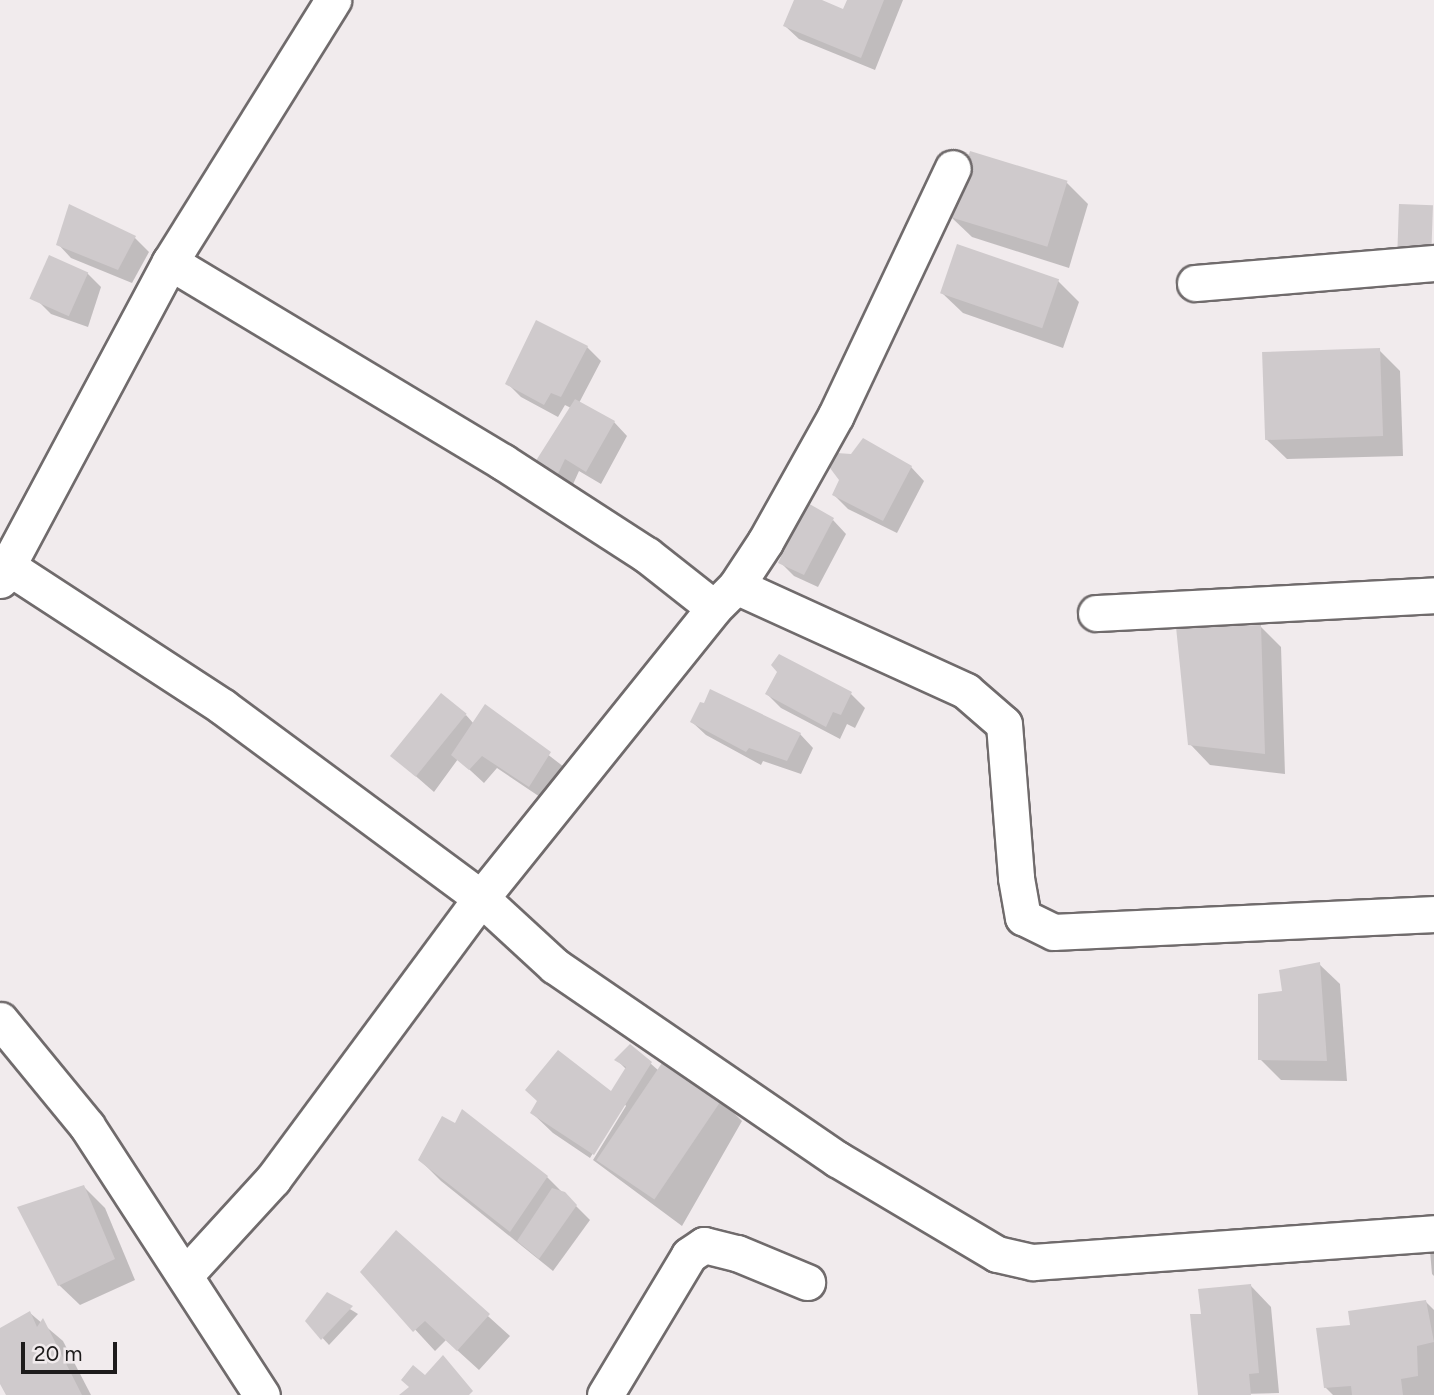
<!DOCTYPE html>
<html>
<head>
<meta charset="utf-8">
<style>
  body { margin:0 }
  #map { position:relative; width:1434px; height:1395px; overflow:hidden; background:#f1ebed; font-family:Figtree,sans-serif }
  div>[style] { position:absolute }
  .shadow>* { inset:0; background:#0003 }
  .building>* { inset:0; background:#cfcacc; transform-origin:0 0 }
  .roads { filter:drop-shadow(2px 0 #706b6c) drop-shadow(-2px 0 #706b6c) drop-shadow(0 2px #706b6c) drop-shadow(0 -2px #706b6c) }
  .street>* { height:35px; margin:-17.5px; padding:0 17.5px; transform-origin:17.5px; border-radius:17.5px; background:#fff }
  span { translate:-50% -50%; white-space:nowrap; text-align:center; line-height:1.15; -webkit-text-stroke:6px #f1ebed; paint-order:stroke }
  .scale { position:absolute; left:21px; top:1342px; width:96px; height:32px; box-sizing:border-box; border:4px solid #1d1b1b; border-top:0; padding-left:9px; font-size:21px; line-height:24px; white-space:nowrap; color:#1d1b1b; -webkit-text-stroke:5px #f1ebed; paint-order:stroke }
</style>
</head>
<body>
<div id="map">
  <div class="shadow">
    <div style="clip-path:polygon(796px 0,817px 0,844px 11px,849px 0,903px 0,875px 70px,799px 39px,785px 26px)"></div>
    <div style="clip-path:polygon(971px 153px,1067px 183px,1088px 204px,1069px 268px,972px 237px,951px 217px)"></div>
    <div style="clip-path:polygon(70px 207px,135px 238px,149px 252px,132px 283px,71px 258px,58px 244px)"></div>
    <div style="clip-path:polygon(87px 273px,101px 287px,88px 327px,51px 314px,37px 300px)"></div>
    <div style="clip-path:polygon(1058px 281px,1079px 302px,1063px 348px,963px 313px,942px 293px)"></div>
    <div style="clip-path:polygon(587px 347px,601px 361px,579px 403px,614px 422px,627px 436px,601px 484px,579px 471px,570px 491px,548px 480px,571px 408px,565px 405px,558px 417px,521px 397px,507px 383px)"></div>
    <div style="clip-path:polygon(1379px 350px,1400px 371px,1403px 456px,1287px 459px,1266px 439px)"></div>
    <div style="clip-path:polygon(911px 467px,924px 481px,897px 533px,848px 509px,834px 495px)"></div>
    <div style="clip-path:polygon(833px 520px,846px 534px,818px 587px,794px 576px,780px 562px)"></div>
    <div style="clip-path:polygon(1260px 626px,1281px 647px,1285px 774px,1210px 765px,1190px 744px)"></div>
    <div style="clip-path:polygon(779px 657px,851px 694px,865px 708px,855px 728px,847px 724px,840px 739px,781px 708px,767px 694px,779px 672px)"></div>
    <div style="clip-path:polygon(485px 706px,564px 767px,543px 799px,497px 768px,484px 783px,458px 759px,434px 792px,395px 758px,466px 715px,474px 724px)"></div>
    <div style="clip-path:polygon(692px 722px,800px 734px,813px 748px,801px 774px,763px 761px,761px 765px,706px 735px)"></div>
    <div style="clip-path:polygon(1319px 964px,1340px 984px,1347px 1081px,1281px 1080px,1260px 1059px,1284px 993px)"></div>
    <div style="clip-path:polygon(617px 1060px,650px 1063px,659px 1071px,721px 1100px,742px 1121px,682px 1226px,593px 1160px,626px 1106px,624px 1103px,590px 1158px,553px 1133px,532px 1113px,611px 1094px,626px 1069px)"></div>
    <div style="clip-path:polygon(420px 1160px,547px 1177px,590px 1220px,553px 1271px,441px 1181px)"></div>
    <div style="clip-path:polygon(84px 1187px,105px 1208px,135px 1280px,80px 1305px,59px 1285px)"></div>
    <div style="clip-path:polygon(396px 1233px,510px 1336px,479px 1370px,446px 1340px,435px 1351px,362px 1272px)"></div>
    <div style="clip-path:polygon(1430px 1251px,1434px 1251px,1434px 1276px,1432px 1274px)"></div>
    <div style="clip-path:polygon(1251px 1286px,1271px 1307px,1279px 1393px,1200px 1395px,1203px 1316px)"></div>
    <div style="clip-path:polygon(327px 1295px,358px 1314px,329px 1345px,307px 1321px)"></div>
    <div style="clip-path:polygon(1426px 1302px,1434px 1310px,1434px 1395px,1333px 1395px,1325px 1387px)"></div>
    <div style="clip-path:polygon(30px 1313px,63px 1341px,91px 1395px,8px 1395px,0 1380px,0 1330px)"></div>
  </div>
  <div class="building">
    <div style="clip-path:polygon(794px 0,822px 0,843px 9px,847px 0,884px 0,861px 58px,783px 26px)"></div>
    <div style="left:970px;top:151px;width:102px;height:69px;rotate:17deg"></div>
    <div style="clip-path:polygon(69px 204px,136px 236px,118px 270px,56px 245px)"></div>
    <div style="left:1399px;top:204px;width:34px;height:50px;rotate:2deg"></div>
    <div style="left:957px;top:244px;width:108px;height:52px;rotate:19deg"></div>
    <div style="left:49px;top:255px;width:43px;height:48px;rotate:24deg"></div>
    <div style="clip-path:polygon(536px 320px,588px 346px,561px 397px,551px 393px,544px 405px,505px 384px)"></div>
    <div style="left:1380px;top:348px;width:88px;height:118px;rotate:88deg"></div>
    <div style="clip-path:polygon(575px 399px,615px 421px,586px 472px,565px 459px,556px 478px,532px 467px)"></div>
    <div style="clip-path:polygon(863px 438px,912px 466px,883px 521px,832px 495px,839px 480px,830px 468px,837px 453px,851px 454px)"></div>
    <div style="clip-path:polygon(806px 502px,834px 518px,804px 575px,778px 563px)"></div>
    <div style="clip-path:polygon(1261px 625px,1265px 754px,1188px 745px,1176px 627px)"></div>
    <div style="clip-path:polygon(779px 654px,852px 692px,841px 715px,833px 712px,826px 727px,765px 694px,777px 672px,771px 665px)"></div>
    <div style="clip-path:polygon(710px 689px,801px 733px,787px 761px,749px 748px,746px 752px,690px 722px,700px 702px,704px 703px)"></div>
    <div style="left:441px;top:693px;width:33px;height:81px;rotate:39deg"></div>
    <div style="clip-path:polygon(485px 704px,551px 752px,529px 787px,482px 756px,469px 770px,451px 755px)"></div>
    <div style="clip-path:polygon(1320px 962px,1327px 1061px,1258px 1060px,1258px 994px,1282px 991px,1279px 970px)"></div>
    <div style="clip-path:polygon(630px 1044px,652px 1062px,594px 1155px,530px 1113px,537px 1101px,525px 1090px,558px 1050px,611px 1091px,626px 1067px,614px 1060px)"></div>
    <div style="left:664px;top:1060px;width:70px;height:121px;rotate:34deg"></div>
    <div style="clip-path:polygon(462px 1109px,548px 1176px,510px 1232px,418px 1160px,442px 1116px,455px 1123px)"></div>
    <div style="clip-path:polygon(84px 1185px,115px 1259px,58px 1286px,17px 1207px)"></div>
    <div style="clip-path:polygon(552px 1188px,565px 1192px,577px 1205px,539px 1259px,517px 1241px)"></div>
    <div style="clip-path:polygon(396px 1230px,490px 1314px,457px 1351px,425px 1321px,413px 1332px,360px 1272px)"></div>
    <div style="clip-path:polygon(1251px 1284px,1259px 1373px,1249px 1374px,1251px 1395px,1198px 1395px,1190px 1314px,1201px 1314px,1198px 1289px)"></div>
    <div style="clip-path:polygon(327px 1292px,353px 1306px,321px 1340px,305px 1321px)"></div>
    <div style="clip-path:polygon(1426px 1300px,1434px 1342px,1417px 1346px,1418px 1376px,1401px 1379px,1403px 1395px,1352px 1395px,1351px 1386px,1324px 1388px,1316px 1328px,1350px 1325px,1348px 1311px)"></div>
    <div style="clip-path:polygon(30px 1311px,37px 1327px,43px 1318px,82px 1395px,6px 1395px,0 1384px,0 1328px)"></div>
    <div style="clip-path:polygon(443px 1355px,473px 1391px,469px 1395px,399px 1395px,409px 1387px,401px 1380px,413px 1365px,425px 1375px)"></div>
  </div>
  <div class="roads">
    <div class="street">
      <div style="left:170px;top:262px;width:388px;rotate:31deg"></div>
      <div style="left:503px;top:462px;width:171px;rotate:32.9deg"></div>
      <div style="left:647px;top:555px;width:85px;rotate:38.3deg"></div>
      <div style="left:1195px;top:283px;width:240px;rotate:-4.8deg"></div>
      <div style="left:7px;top:566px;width:258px;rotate:33.1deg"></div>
      <div style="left:223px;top:707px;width:321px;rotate:36.5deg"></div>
      <div style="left:481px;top:898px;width:100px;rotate:42.6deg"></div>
      <div style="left:555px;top:966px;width:342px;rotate:34.4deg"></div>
      <div style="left:837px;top:1159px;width:186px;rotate:30.7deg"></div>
      <div style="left:997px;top:1254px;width:37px;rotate:13deg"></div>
      <div style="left:1033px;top:1262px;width:402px;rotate:-4.1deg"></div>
      <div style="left:0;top:580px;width:361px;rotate:-61.9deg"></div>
      <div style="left:170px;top:262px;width:309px;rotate:-58.1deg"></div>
      <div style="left:736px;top:586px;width:253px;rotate:24.5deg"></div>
      <div style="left:966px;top:691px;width:50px;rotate:41deg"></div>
      <div style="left:1004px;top:724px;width:154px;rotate:85.5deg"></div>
      <div style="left:1016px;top:878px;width:40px;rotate:80deg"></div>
      <div style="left:1023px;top:917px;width:34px;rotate:26deg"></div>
      <div style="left:1054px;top:932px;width:380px;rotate:-2.7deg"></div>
      <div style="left:1096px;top:613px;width:338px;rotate:-3deg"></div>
      <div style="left:0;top:1020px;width:137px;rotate:50.6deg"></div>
      <div style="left:87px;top:1126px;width:321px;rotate:57deg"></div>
      <div style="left:186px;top:1274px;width:129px;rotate:-47.5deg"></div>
      <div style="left:273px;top:1179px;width:350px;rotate:-53.5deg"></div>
      <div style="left:481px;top:898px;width:372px;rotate:-51.2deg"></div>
      <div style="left:714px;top:608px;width:31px;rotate:-45deg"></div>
      <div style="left:736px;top:586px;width:53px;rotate:-56.6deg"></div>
      <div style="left:765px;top:542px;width:145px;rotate:-60.8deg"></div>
      <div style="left:836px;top:415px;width:273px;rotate:-64.7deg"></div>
      <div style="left:605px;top:1395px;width:163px;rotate:-59deg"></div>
      <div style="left:689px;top:1255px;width:18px;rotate:-34deg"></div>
      <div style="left:704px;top:1245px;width:34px;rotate:14deg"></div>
      <div style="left:737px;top:1253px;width:76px;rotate:22.5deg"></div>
    </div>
  </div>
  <div class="scale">20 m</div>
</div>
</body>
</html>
